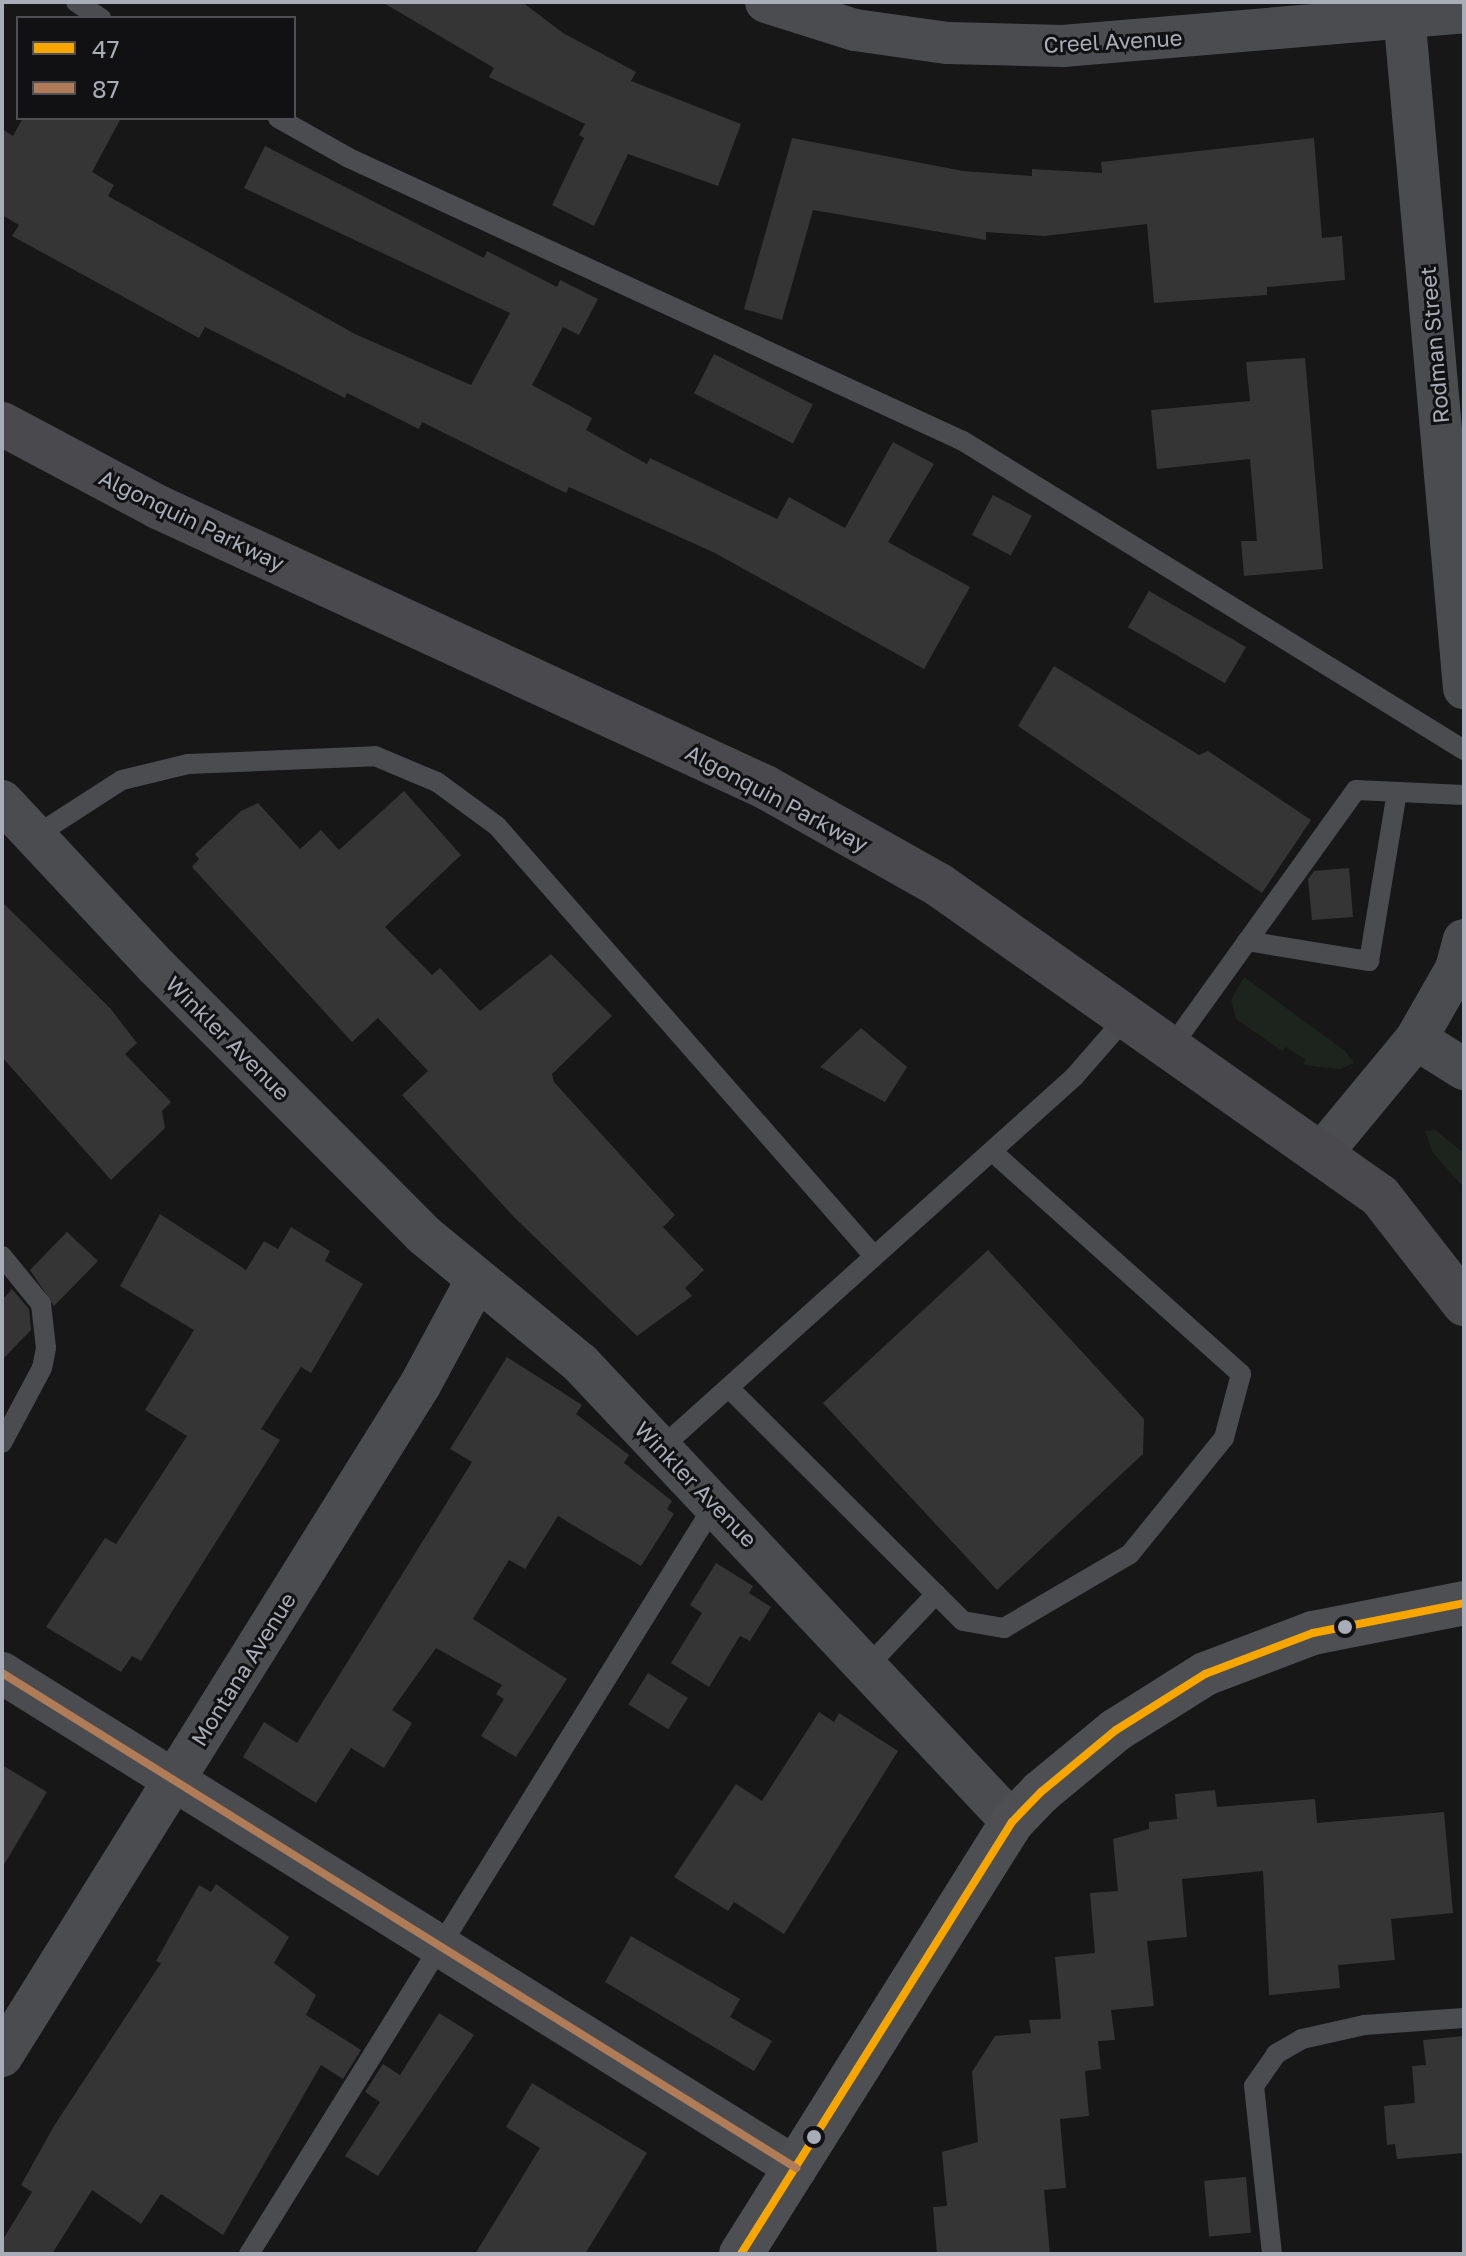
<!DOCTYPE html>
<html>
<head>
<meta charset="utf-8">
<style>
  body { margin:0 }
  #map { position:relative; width:1466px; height:2256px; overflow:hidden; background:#171717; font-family:"Golos Text",sans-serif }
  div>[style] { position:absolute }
  .green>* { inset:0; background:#1d241e }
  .building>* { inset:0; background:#353536; transform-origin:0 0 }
  .lane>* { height:20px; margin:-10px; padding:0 10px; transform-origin:10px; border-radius:10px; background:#4b4c50 }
  .street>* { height:42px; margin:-21px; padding:0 21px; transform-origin:21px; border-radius:21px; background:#4b4c50 }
  .secondary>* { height:44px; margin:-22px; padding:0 22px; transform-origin:22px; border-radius:22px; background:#4a4a4e }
  .primary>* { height:44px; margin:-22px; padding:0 22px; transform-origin:22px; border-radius:22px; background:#4d4f52 }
  .bus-1>* { height:8px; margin:-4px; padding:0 4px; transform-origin:4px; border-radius:4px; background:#f7a600 }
  .bus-2>* { height:8px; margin:-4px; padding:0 4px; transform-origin:4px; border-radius:4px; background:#b07c57 }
  .dots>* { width:22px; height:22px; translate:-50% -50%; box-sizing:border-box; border:4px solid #111113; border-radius:50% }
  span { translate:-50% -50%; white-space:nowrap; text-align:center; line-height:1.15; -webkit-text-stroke:6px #111113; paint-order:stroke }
  .street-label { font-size:22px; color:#a8adb8 }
  .frame { position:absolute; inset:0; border:4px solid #a8adb8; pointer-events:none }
  .legend { position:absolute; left:16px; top:16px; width:280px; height:104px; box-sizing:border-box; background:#111113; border:2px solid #4d4f55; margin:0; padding:10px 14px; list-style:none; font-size:24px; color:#a8adb8 }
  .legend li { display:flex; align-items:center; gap:16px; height:40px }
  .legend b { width:40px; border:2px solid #4d4f55 }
</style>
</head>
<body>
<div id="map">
  <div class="green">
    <div style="clip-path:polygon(1244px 977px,1345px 1051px,1354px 1063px,1340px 1069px,1303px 1065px,1305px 1059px,1286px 1047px,1282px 1051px,1236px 1019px,1231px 1000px)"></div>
    <div style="clip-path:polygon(1435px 1130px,1464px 1153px,1464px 1188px,1433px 1153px,1425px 1131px)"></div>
  </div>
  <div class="building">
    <div style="clip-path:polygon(382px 2px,522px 2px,563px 33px,636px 72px,631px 81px,741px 124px,718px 186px,628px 154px,594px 226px,552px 205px,584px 138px,579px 135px,585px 124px,489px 77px,494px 68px)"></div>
    <div style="clip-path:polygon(23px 118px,121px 118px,92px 172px,114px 185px,108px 196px,355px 334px,471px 385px,510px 313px,244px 188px,265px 146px,484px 258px,487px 251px,557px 287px,560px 280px,598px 299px,579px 335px,563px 327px,532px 385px,592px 418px,586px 430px,647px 464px,650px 458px,777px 519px,789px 497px,845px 528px,893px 442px,934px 464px,888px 542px,970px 587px,924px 669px,715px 553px,569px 487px,566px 493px,422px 422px,419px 429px,347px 393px,345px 398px,205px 327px,199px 338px,12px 236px,19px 225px,2px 215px,2px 129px,13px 136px)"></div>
    <div style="clip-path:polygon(792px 138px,963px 171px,1032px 176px,1032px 169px,1102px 173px,1101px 162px,1314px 138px,1322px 238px,1342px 236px,1345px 280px,1267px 287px,1267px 295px,1154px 303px,1147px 224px,1044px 236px,986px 232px,986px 240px,813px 210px,782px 320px,744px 309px)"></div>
    <div style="left:714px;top:354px;width:111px;height:44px;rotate:27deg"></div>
    <div style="clip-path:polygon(1305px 358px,1323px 569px,1244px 576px,1241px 541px,1257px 541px,1250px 459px,1157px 469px,1151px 410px,1250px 401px,1246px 362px)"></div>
    <div style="left:993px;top:495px;width:44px;height:45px;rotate:28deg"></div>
    <div style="left:1149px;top:591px;width:112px;height:42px;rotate:30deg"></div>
    <div style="clip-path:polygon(1054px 666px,1199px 755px,1208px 751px,1311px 820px,1262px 893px,1018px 726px)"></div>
    <div style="clip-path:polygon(404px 791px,461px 855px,385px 927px,432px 975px,440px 968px,480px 1011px,551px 954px,612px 1016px,552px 1074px,554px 1082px,675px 1215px,663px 1227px,704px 1270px,685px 1288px,692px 1296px,637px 1336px,514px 1217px,402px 1095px,428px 1071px,378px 1018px,352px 1042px,192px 867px,199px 859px,195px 854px,241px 811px,258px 803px,300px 849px,321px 830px,339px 850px)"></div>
    <div style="clip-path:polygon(1349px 868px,1353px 917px,1312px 920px,1308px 879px,1314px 871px)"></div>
    <div style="clip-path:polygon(2px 902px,110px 1008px,137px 1043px,125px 1054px,171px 1102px,162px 1111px,165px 1128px,111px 1180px,2px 1057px)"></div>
    <div style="clip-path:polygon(861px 1028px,907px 1067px,885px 1102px,820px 1067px)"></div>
    <div style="clip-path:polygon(160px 1214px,246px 1270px,264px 1241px,278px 1249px,291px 1227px,330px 1251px,325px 1261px,363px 1284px,311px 1373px,301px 1367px,261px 1429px,280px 1440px,260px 1472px,141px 1661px,132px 1656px,121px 1672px,46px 1627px,105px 1538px,116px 1544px,187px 1436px,145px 1410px,194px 1330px,120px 1286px)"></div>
    <div style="clip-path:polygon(67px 1232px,98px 1261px,54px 1306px,30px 1270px)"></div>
    <div style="clip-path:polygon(988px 1250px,1144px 1419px,1143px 1454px,997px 1590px,823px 1403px)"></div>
    <div style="clip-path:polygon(12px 1289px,29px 1309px,31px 1330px,2px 1360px,2px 1300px)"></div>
    <div style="clip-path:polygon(507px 1357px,582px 1405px,576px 1414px,629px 1455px,624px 1463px,672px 1501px,667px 1509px,674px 1514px,641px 1566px,558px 1516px,525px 1569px,509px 1560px,473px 1619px,567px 1679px,516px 1757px,481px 1736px,504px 1699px,496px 1694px,502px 1685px,436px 1648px,392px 1710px,412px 1723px,384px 1768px,351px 1748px,316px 1803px,243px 1757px,264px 1722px,297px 1743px,472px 1462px,450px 1449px)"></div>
    <div style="clip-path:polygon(716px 1563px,753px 1586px,749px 1593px,771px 1607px,750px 1641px,740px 1636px,709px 1687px,671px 1663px,702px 1613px,690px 1605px)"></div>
    <div style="left:648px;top:1673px;width:47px;height:37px;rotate:32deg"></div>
    <div style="clip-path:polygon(819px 1712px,834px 1722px,839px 1713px,898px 1751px,784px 1934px,734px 1902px,728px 1911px,674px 1877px,736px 1784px,762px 1801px)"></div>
    <div style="clip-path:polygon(2px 1765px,47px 1792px,2px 1868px)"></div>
    <div style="clip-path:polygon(1215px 1790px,1217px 1807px,1315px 1799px,1317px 1823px,1444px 1812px,1453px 1913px,1391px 1919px,1395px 1960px,1338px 1965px,1340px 1988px,1269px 1995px,1263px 1871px,1182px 1879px,1187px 1937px,1147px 1941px,1154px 2006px,1111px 2010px,1115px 2040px,1098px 2041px,1101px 2069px,1085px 2071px,1089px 2116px,1060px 2119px,1066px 2188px,1044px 2190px,1050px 2254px,937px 2254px,933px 2207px,947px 2206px,942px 2152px,978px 2142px,972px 2072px,995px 2036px,1031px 2033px,1029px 2020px,1061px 2019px,1055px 1957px,1095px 1953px,1090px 1893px,1118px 1891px,1113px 1839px,1149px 1829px,1149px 1822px,1177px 1819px,1175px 1794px)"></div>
    <div style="clip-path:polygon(216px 1884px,289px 1937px,274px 1963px,316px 1995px,306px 2015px,361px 2050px,343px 2079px,321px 2065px,223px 2235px,161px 2194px,141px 2224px,92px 2190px,52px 2254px,2px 2254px,2px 2241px,32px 2192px,21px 2185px,54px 2126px,161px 1963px,156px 1961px,199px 1885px,211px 1892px)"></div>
    <div style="clip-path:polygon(631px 1936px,740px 1999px,730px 2017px,772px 2041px,754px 2071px,605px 1982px)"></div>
    <div style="clip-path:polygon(439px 2013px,474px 2035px,378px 2176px,345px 2156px,380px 2102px,365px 2092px,383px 2064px,400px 2075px)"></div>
    <div style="clip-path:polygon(1464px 2036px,1464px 2153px,1397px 2159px,1395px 2144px,1387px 2145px,1384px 2106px,1415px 2103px,1412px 2066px,1426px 2065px,1423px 2040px)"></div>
    <div style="clip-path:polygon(532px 2083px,647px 2153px,585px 2254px,475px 2254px,540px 2148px,506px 2127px)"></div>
    <div style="left:1246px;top:2177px;width:56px;height:42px;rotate:85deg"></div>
  </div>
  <div class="lane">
    <div style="left:76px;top:2px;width:30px;rotate:33deg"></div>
    <div style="left:278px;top:118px;width:81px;rotate:29.4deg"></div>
    <div style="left:349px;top:158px;width:676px;rotate:24.75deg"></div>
    <div style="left:963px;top:441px;width:589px;rotate:31.66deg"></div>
    <div style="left:35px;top:836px;width:103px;rotate:-32.8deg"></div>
    <div style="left:122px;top:780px;width:68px;rotate:-13.6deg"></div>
    <div style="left:188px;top:764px;width:187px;rotate:-2.4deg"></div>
    <div style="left:375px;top:756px;width:67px;rotate:22.8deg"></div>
    <div style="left:437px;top:782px;width:74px;rotate:36.3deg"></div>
    <div style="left:497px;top:826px;width:572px;rotate:48.76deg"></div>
    <div style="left:1247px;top:941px;width:124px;rotate:9.3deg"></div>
    <div style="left:1369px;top:961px;width:171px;rotate:-80.6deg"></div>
    <div style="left:1172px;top:1046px;width:315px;rotate:-54.3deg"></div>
    <div style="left:1356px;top:790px;width:108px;rotate:2.7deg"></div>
    <div style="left:2px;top:1256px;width:62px;rotate:50.9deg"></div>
    <div style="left:41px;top:1304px;width:44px;rotate:83.5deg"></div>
    <div style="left:46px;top:1348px;width:20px;rotate:101deg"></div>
    <div style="left:42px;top:1368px;width:85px;rotate:118.1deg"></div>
    <div style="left:729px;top:1388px;width:330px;rotate:44.9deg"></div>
    <div style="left:963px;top:1621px;width:42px;rotate:9.7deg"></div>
    <div style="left:1004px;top:1628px;width:146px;rotate:-30.4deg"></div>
    <div style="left:1130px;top:1554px;width:149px;rotate:-51deg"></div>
    <div style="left:1224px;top:1438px;width:66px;rotate:-75.1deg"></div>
    <div style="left:1241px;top:1374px;width:334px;rotate:-138.2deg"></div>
    <div style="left:661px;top:1448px;width:555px;rotate:-41.93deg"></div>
    <div style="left:1074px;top:1077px;width:84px;rotate:-48.9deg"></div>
    <div style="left:866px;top:1668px;width:102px;rotate:-46.6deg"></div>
    <div style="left:249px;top:2254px;width:883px;rotate:-58.15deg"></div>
    <div style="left:1272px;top:2254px;width:169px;rotate:-96.1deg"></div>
    <div style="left:1254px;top:2086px;width:39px;rotate:-55deg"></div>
    <div style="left:1276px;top:2054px;width:30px;rotate:-30deg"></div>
    <div style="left:1302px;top:2039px;width:64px;rotate:-12.7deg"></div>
    <div style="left:1364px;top:2025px;width:100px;rotate:-4deg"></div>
  </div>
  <div class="street">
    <div style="left:766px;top:2px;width:93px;rotate:17.5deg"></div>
    <div style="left:855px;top:30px;width:94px;rotate:8deg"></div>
    <div style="left:948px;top:43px;width:115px;rotate:1.5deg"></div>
    <div style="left:1063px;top:46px;width:402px;rotate:-4.8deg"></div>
    <div style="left:1403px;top:2px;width:689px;rotate:84.92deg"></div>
    <div style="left:2px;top:801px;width:226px;rotate:47deg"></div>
    <div style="left:156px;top:966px;width:380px;rotate:45.1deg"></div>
    <div style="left:424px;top:1235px;width:203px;rotate:39.4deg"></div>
    <div style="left:581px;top:1364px;width:629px;rotate:46.74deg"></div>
    <div style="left:1416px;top:1039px;width:57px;rotate:32deg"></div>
    <div style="left:1321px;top:1154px;width:149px;rotate:-50.4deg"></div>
    <div style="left:1416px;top:1039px;width:81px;rotate:-60.3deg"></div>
    <div style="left:1456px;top:969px;width:30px;rotate:-75deg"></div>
    <div style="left:2px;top:1673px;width:936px;rotate:31.94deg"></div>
    <div style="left:2px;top:2056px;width:791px;rotate:-58.08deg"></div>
    <div style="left:420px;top:1385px;width:120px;rotate:-61.7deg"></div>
  </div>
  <div class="secondary">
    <div style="left:2px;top:424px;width:177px;rotate:28deg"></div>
    <div style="left:158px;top:507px;width:668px;rotate:24.76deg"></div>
    <div style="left:765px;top:787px;width:200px;rotate:29.4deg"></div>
    <div style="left:939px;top:885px;width:540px;rotate:35.19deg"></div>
    <div style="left:1380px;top:1196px;width:137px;rotate:52.1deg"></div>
  </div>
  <div class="primary">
    <div style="left:741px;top:2254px;width:510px;rotate:-57.9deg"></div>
    <div style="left:1012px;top:1822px;width:42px;rotate:-46deg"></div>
    <div style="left:1041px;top:1792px;width:97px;rotate:-39.6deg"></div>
    <div style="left:1116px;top:1730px;width:105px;rotate:-32.2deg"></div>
    <div style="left:1205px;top:1674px;width:116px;rotate:-20.8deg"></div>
    <div style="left:1313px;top:1633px;width:154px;rotate:-11.2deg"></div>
  </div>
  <div class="bus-1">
    <div style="left:741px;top:2254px;width:510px;rotate:-57.9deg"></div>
    <div style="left:1012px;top:1822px;width:42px;rotate:-46deg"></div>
    <div style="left:1041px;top:1792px;width:97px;rotate:-39.6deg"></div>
    <div style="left:1116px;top:1730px;width:105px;rotate:-32.2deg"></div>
    <div style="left:1205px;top:1674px;width:116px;rotate:-20.8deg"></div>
    <div style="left:1313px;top:1633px;width:154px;rotate:-11.2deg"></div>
  </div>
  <div class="bus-2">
    <div style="left:2px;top:1673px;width:936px;rotate:31.94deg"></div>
  </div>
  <div class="dots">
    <div style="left:1345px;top:1627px;background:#a8adb8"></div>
    <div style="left:814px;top:2137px;background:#a8adb8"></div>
  </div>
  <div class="street-label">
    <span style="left:1113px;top:41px;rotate:-3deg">Creel Avenue</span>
    <span style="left:1434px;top:345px;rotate:-95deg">Rodman Street</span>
    <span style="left:192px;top:520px;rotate:26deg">Algonquin Parkway</span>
    <span style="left:777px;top:798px;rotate:28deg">Algonquin Parkway</span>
    <span style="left:228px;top:1038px;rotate:45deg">Winkler Avenue</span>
    <span style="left:696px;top:1484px;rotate:46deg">Winkler Avenue</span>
    <span style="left:243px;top:1669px;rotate:-58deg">Montana Avenue</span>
  </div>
  <div class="frame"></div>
  <ul class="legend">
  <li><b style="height:10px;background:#f7a600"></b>47</li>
  <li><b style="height:10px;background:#b07c57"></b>87</li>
  </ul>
</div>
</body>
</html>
